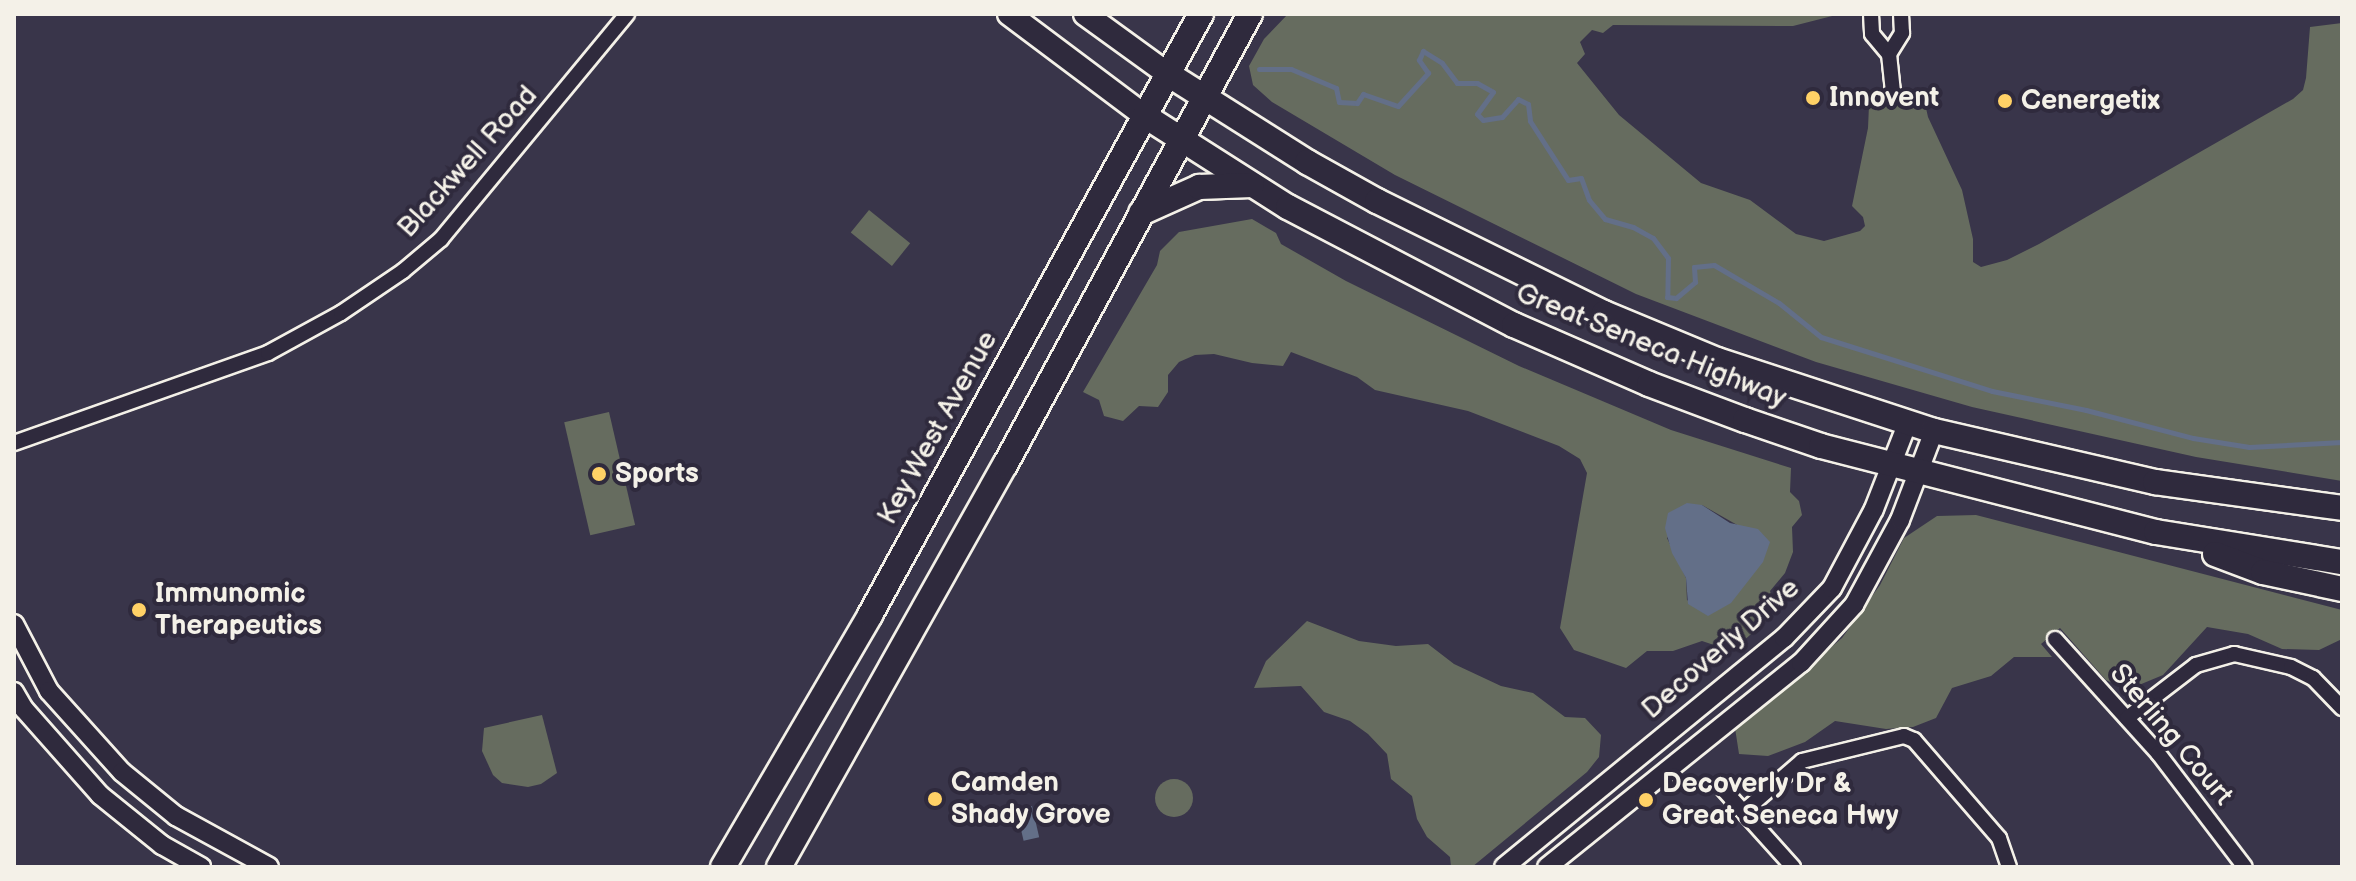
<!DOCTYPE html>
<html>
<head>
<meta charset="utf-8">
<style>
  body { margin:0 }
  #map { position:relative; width:2356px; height:881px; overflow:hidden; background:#39354a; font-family:"Balsamiq Sans",sans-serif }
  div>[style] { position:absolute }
  .green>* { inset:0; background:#666c5f; transform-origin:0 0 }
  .round { border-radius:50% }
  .water>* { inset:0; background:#636f88; transform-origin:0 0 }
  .stream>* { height:5px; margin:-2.5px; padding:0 2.5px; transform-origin:2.5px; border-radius:2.5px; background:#636f88 }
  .roads { filter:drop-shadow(2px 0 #f4f1e8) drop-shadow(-2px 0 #f4f1e8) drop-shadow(0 2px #f4f1e8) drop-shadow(0 -2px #f4f1e8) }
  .minor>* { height:14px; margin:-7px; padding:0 7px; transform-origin:7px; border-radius:7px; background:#2f2a3d }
  .tertiary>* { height:18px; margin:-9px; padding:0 9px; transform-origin:9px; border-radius:9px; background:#2f2a3d }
  .secondary>* { height:22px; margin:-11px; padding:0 11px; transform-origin:11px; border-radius:11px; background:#2f2a3d }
  .primary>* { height:24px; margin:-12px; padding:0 12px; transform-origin:12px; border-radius:12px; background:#2f2a3d }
  .dots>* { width:22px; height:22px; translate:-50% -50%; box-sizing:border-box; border:4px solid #2f2a3d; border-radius:50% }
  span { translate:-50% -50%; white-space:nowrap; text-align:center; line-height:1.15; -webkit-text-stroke:8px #2f2a3d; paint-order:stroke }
  .poi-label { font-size:28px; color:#f4f1e8; font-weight:700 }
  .left { translate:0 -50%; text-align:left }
  .street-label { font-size:28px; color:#f4f1e8 }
  .frame { position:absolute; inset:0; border:16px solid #f4f1e8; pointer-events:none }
</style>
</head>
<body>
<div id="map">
  <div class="green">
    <div style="clip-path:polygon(1288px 14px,1840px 14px,1793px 26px,1613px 25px,1603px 33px,1592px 30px,1580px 42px,1585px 54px,1577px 63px,1619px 115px,1701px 183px,1750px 200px,1796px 234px,1824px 241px,1860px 231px,1865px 226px,1863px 217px,1852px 206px,1868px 128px,1869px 105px,1924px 99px,1928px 117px,1962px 190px,1973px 239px,1973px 262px,1981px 267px,2007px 260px,2039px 244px,2293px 99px,2303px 90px,2306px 78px,2310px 27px,2342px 23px,2342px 481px,2196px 457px,1972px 407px,1816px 362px,1636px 294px,1395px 175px,1272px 102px,1253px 85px,1249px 66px,1264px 39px)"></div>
    <div style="left:869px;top:210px;width:53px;height:29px;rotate:39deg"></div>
    <div style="clip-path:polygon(evenodd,1252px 219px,1276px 233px,1281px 244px,1346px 281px,1519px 366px,1671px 430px,1791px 468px,1790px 492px,1799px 501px,1802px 515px,1792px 527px,1793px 552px,1785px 573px,1770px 591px,1777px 611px,1732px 651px,1702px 641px,1673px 651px,1647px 651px,1626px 668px,1574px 650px,1560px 628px,1587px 473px,1580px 459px,1559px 446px,1468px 411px,1375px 390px,1357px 377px,1291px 352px,1283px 366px,1252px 363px,1214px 354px,1195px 355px,1179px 362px,1168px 375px,1168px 392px,1158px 407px,1139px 406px,1123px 421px,1104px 416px,1099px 400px,1083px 392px,1157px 265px,1160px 251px,1179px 232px,1252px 219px,1702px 505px,1739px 526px,1687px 601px,1686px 578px,1667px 538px,1702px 505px)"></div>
    <div style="left:609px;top:412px;width:116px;height:46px;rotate:77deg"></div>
    <div style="clip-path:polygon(1976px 515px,2342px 610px,2342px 639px,2319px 650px,2282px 649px,2248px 634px,2207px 627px,2163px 675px,2127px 690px,2106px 680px,2060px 628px,2041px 644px,2052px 657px,2014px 657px,1991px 676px,1952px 688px,1936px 718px,1913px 727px,1886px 729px,1835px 721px,1805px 742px,1768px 756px,1739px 754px,1735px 728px,1842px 638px,1880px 585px,1904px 538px,1937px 516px)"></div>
    <div style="clip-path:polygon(1307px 621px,1359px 641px,1396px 646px,1428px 644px,1454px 664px,1501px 686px,1533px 693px,1565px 717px,1585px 718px,1601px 735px,1599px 757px,1587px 772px,1472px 867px,1451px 867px,1450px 857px,1427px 837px,1417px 819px,1412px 796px,1391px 779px,1387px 754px,1368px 734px,1350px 721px,1324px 712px,1301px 686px,1254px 688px,1266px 661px)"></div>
    <div style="clip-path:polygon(542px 715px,557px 773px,541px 784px,528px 787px,502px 783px,493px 775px,482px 751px,484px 728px)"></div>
    <div class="round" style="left:1155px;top:779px;width:38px;height:38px"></div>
  </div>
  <div class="water">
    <div style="clip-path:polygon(1687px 503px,1702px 505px,1730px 523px,1758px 529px,1770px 542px,1763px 562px,1731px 603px,1708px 616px,1688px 604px,1686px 578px,1672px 553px,1665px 528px,1668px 513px)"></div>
    <div style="left:1032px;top:806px;width:32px;height:16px;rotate:77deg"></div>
  </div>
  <div class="stream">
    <div style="left:1259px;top:69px;width:32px"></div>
    <div style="left:1291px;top:69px;width:49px;rotate:22.9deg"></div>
    <div style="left:1336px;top:88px;width:14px;rotate:78deg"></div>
    <div style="left:1339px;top:102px;width:18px;rotate:3deg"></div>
    <div style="left:1357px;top:103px;width:11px;rotate:-56deg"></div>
    <div style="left:1363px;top:94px;width:37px;rotate:19deg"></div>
    <div style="left:1398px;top:106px;width:45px;rotate:-47.7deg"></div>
    <div style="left:1428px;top:73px;width:16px;rotate:-125deg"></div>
    <div style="left:1419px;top:60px;width:10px;rotate:-66deg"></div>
    <div style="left:1423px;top:51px;width:22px;rotate:32deg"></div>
    <div style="left:1442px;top:63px;width:25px;rotate:53deg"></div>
    <div style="left:1457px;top:83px;width:20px"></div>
    <div style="left:1477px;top:83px;width:18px;rotate:29deg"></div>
    <div style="left:1493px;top:92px;width:27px;rotate:126deg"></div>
    <div style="left:1477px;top:114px;width:8px;rotate:45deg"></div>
    <div style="left:1483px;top:120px;width:19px;rotate:-9deg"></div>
    <div style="left:1502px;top:117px;width:24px;rotate:-48deg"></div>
    <div style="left:1518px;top:99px;width:11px;rotate:27deg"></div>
    <div style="left:1528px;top:104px;width:17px;rotate:83deg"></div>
    <div style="left:1530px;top:121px;width:70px;rotate:57.2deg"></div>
    <div style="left:1568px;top:180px;width:13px;rotate:-9deg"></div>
    <div style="left:1581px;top:178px;width:23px;rotate:70deg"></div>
    <div style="left:1589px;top:200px;width:25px;rotate:50deg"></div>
    <div style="left:1605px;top:219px;width:29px;rotate:16deg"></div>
    <div style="left:1633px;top:227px;width:23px;rotate:29deg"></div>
    <div style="left:1653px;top:238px;width:25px;rotate:53deg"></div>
    <div style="left:1668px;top:258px;width:39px;rotate:91deg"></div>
    <div style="left:1667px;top:297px;width:9px;rotate:6deg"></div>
    <div style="left:1676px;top:298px;width:25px;rotate:-40deg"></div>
    <div style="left:1695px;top:282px;width:15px;rotate:-94deg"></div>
    <div style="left:1694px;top:267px;width:20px;rotate:-6deg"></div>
    <div style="left:1714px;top:265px;width:75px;rotate:30.3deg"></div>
    <div style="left:1779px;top:303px;width:54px;rotate:39deg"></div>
    <div style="left:1821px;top:337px;width:179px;rotate:17.5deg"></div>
    <div style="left:1992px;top:391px;width:96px;rotate:11.4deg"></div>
    <div style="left:2086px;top:410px;width:111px;rotate:14.7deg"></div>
    <div style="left:2193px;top:438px;width:57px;rotate:9.1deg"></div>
    <div style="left:2249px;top:447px;width:93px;rotate:-3.1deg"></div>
  </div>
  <div class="roads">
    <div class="minor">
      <div style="left:1871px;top:14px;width:20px;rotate:87deg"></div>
      <div style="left:1872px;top:34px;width:26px;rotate:50deg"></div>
      <div style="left:1889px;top:54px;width:39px;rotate:84deg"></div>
      <div style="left:1889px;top:54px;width:25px;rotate:-58deg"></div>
      <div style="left:1902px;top:33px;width:19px;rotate:-93deg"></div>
      <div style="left:14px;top:443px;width:269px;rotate:-19.5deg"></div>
      <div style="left:268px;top:353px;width:83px;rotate:-28.7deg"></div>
      <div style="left:341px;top:313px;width:75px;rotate:-34.1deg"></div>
      <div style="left:403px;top:271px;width:50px;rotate:-40.1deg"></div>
      <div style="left:441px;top:239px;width:292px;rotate:-50.4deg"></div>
      <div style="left:2055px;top:639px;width:154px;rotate:47.9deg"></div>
      <div style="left:2158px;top:753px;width:143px;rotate:52.7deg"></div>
      <div style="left:2127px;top:718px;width:87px;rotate:-37.5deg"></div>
      <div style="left:2196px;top:665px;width:40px;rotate:-16deg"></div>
      <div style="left:2234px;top:654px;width:58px;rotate:12.8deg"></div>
      <div style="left:2291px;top:667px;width:25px;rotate:27deg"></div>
      <div style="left:2313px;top:678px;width:42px;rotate:46deg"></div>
      <div style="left:1723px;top:789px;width:105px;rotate:48.1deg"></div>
      <div style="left:1743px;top:812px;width:78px;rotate:-40.8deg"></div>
      <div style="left:1802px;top:761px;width:105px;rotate:-13.8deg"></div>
      <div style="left:1904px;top:736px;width:11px;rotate:22deg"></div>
      <div style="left:1914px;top:740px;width:130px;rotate:49.1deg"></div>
      <div style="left:1999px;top:838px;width:31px;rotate:71deg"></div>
    </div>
    <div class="tertiary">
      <div style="left:14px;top:624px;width:76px;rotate:62.4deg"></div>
      <div style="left:49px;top:691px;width:109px;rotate:48deg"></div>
      <div style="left:122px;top:772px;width:70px;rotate:39.2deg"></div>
      <div style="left:176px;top:816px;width:106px;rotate:28.7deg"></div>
      <div style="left:14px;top:692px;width:20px;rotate:60deg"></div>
      <div style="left:24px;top:709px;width:115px;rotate:48.5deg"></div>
      <div style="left:100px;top:795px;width:80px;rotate:38.9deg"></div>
      <div style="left:162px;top:845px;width:45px;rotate:29.4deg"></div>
      <div style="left:1504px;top:867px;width:362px;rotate:-39.3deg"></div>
      <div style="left:1784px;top:638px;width:69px;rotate:-46.2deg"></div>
      <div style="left:1832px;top:588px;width:89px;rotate:-62deg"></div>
      <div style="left:1874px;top:509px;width:93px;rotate:-68.7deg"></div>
      <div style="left:1547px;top:867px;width:326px;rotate:-38.8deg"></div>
      <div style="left:1801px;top:663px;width:79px;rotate:-47.6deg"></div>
      <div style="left:1854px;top:605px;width:97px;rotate:-61.6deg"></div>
      <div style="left:1900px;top:520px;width:95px;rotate:-69.1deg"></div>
    </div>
    <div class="secondary">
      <div style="left:1009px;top:14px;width:170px;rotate:36.9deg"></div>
      <div style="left:1085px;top:14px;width:102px;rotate:35.9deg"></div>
    </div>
    <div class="primary">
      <div style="left:1168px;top:74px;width:165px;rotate:32.3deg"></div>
      <div style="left:1307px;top:162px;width:80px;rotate:29.1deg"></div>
      <div style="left:1377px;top:201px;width:253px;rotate:26.3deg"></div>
      <div style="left:1604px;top:313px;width:122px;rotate:22.6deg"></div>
      <div style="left:1717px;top:360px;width:228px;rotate:18.1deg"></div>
      <div style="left:1934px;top:431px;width:227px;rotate:13deg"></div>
      <div style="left:2155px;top:482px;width:189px;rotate:7.9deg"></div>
      <div style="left:1145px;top:116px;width:169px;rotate:32.5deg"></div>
      <div style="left:1288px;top:207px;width:255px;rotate:27.6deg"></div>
      <div style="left:1514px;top:325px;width:147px;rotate:23.6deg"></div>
      <div style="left:1649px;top:384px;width:103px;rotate:20.6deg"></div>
      <div style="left:1745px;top:420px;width:80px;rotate:18.9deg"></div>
      <div style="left:1821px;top:446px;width:346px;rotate:14.4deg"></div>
      <div style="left:2156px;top:532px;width:188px;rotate:9.2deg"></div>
      <div style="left:1141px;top:213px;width:64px;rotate:-24.1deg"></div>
      <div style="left:1199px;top:187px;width:53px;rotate:-2.2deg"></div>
      <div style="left:2215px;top:554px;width:51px;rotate:20.6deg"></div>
      <div style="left:2263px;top:572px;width:81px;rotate:12.1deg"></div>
      <div style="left:723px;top:867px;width:292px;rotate:-59.7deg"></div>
      <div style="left:870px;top:615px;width:686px;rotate:-61.16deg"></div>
      <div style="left:779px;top:867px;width:461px;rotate:-60.7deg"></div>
      <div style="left:1005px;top:465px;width:513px;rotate:-61.49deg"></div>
    </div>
  </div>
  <div class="dots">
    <div style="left:1813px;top:98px;background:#ffd166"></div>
    <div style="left:2005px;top:101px;background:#ffd166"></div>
    <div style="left:599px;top:474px;background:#ffd166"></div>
    <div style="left:139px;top:610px;background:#ffd166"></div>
    <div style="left:935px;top:799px;background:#ffd166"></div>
    <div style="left:1646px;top:800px;background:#ffd166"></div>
  </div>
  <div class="poi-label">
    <span class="left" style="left:1829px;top:98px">Innovent</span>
    <span class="left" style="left:2021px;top:101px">Cenergetix</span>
    <span class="left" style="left:615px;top:474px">Sports</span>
    <span class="left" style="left:155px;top:610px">Immunomic<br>Therapeutics</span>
    <span class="left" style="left:951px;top:799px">Camden<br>Shady Grove</span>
    <span class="left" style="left:1662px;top:800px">Decoverly Dr &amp;<br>Great Seneca Hwy</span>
  </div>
  <div class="street-label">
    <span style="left:468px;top:162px;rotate:-48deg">Blackwell Road</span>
    <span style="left:1651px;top:346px;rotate:22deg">Great Seneca Highway</span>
    <span style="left:938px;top:428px;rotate:-61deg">Key West Avenue</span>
    <span style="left:1721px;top:649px;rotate:-41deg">Decoverly Drive</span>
    <span style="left:2171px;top:735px;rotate:50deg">Sterling Court</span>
  </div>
  <div class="frame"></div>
</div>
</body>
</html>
